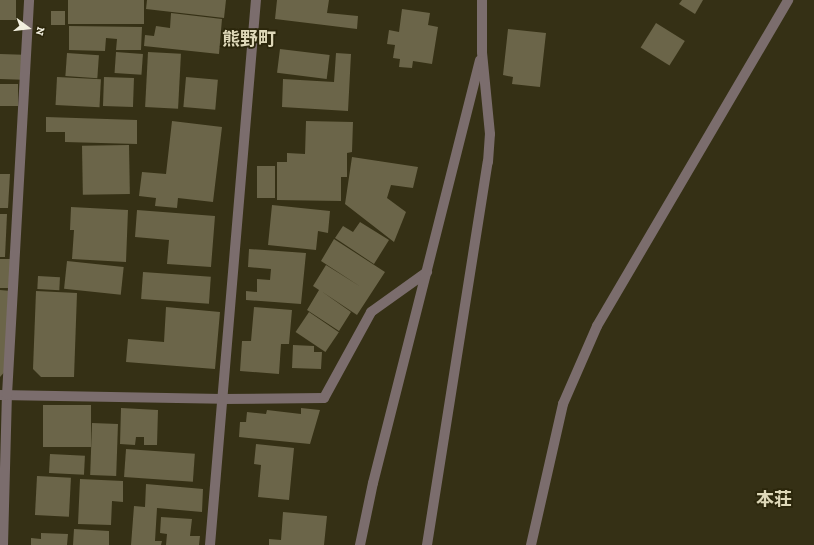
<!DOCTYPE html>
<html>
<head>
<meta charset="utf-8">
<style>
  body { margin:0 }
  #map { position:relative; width:814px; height:545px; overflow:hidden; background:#353015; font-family:"Zilla Slab","Noto Sans JP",serif }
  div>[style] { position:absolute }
  .building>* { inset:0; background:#6b6549; transform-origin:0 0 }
  .minor>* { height:10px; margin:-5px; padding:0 5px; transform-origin:5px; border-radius:5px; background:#7b6d6d }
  span { translate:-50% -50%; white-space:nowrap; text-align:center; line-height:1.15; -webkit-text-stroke:3.5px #2b260b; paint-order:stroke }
  .quarter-label { font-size:18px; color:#ded8b9; font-weight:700 }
  .north { position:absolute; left:8px; top:8px; width:40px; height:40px; -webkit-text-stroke:3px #2b260b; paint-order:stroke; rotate:105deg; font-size:11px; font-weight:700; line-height:16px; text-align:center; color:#f2efdf }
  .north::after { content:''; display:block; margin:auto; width:14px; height:18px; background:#f2efdf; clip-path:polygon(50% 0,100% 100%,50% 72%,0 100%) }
</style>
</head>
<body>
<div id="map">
  <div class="building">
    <div style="left:0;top:0;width:16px;height:20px"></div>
    <div style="left:68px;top:0;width:76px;height:24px"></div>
    <div style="clip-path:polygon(147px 0,226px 0,224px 18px,146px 9px)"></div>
    <div style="clip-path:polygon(277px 0,329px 0,327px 13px,358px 16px,357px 29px,275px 19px)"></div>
    <div style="clip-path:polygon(682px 0,703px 0,695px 14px,679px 4px)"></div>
    <div style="clip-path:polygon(402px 9px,430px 13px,428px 25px,438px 27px,432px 64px,413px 61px,412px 68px,399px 67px,400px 59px,393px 58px,395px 45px,387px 44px,389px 30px,399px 32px)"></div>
    <div style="left:51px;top:11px;width:14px;height:14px"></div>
    <div style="clip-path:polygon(171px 13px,222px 19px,219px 54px,144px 46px,145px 35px,154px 36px,156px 26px,170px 28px)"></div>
    <div style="left:656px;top:23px;width:34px;height:29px;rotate:32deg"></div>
    <div style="clip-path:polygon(69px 26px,142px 27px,141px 50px,116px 50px,117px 39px,106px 38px,105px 51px,69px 50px)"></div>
    <div style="clip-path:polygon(508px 29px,546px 33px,540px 87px,512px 84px,513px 77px,503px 75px)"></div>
    <div style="left:280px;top:49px;width:50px;height:24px;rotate:7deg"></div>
    <div style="left:116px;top:52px;width:27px;height:21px;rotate:4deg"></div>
    <div style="left:148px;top:52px;width:33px;height:55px;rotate:3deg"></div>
    <div style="left:67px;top:53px;width:32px;height:23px;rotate:4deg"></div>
    <div style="clip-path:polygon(336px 53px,351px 54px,348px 111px,282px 107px,283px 79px,334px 82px)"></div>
    <div style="left:0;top:54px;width:23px;height:25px;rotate:2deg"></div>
    <div style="left:57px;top:77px;width:44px;height:28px;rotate:3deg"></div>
    <div style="left:104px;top:77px;width:30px;height:29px;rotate:2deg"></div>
    <div style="left:186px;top:77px;width:32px;height:30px;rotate:5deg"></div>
    <div style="left:0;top:84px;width:18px;height:22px"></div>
    <div style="clip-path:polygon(46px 117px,137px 120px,137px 144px,65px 142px,65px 132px,46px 132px)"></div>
    <div style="clip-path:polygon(172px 121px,222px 127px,213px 202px,178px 198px,177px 208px,155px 206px,156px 198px,139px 196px,142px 172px,166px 174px)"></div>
    <div style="clip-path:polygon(306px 121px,353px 122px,352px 152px,347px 153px,347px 177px,341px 177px,341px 201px,277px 200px,277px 162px,287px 162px,287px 153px,305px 154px)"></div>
    <div style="left:129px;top:145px;width:49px;height:47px;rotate:89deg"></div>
    <div style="clip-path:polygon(352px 157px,418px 167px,413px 188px,391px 185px,387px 198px,406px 212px,394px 242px,345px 204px)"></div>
    <div style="left:257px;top:166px;width:18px;height:32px"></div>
    <div style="clip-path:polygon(0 174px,10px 174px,8px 208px,0 208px)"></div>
    <div style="clip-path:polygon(272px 205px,330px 211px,328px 233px,318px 231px,316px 250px,268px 245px)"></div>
    <div style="clip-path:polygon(71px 207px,128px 210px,126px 262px,72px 259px,74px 230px,70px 230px)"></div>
    <div style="clip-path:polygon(137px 210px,215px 216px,211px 267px,167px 264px,169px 240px,135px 237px)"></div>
    <div style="clip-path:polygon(0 214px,7px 214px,5px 257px,0 257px)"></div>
    <div style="clip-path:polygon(360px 222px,389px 240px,374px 264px,335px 238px,343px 226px,353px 232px)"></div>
    <div style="clip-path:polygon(334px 239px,385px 272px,357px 315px,321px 291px,351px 312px,339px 331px,307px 310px,319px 290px,313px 286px,326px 265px,361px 287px,321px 261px)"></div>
    <div style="clip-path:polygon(249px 249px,306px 253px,301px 304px,246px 300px,246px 291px,257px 292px,257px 279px,270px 280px,271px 269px,248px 267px)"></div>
    <div style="left:0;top:259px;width:13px;height:29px"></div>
    <div style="left:67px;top:261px;width:57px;height:28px;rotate:6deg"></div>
    <div style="left:143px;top:272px;width:68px;height:27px;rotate:4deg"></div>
    <div style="left:38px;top:276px;width:22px;height:13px;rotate:3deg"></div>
    <div style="clip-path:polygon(0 290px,11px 291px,8px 368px,0 377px)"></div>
    <div style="clip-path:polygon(36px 291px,77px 293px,74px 377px,41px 377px,33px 369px)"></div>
    <div style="clip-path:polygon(166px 307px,220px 312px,215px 369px,126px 362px,128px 339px,164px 342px)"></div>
    <div style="clip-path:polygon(254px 307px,292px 310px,289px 344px,281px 344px,279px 374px,240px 371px,242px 341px,251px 341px)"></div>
    <div style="left:309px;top:312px;width:36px;height:24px;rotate:34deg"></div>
    <div style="clip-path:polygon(293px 345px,314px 346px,314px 352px,322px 352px,321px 369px,292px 368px)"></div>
    <div style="left:43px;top:405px;width:48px;height:42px"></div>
    <div style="clip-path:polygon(121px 408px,158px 410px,157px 445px,144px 445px,144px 437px,136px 437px,135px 445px,120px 444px)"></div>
    <div style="clip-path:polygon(301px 408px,320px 410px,310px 444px,239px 437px,240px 422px,246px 422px,247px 412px,266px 414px,267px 410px,301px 414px)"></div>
    <div style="left:92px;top:423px;width:26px;height:52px;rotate:2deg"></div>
    <div style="clip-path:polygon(256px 444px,294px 448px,289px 500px,258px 497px,261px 465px,254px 464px)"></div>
    <div style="left:126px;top:449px;width:69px;height:28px;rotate:4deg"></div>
    <div style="left:50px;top:454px;width:35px;height:19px;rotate:3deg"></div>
    <div style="left:37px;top:476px;width:34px;height:39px;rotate:3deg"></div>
    <div style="clip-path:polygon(80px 479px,123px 481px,123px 502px,112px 501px,111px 525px,78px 524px)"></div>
    <div style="clip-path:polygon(146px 484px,203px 489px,202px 512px,157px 508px,155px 541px,162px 541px,161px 545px,131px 545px,134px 506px,145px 507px)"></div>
    <div style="clip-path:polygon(283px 512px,327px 516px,324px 545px,269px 545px,269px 539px,281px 540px)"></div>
    <div style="clip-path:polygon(161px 517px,192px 519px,190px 536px,200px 536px,199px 545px,166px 545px,167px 534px,160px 533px)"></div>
    <div style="clip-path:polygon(74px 529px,109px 531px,109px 545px,73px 545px)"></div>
    <div style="clip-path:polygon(41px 533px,68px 534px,67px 545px,31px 545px,31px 538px,41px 539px)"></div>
  </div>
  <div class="minor">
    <div style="left:0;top:395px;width:222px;rotate:1deg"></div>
    <div style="left:222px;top:399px;width:102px;rotate:-0.6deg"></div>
    <div style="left:324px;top:398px;width:98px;rotate:-61.3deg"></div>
    <div style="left:371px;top:312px;width:69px;rotate:-35.5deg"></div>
    <div style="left:3px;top:545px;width:150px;rotate:-88.5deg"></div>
    <div style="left:7px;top:395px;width:396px;rotate:-86.8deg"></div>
    <div style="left:210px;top:545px;width:547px;rotate:-85.18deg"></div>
    <div style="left:360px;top:545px;width:63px;rotate:-78.2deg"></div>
    <div style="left:373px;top:483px;width:436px;rotate:-75.8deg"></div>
    <div style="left:427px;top:545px;width:388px;rotate:-81deg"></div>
    <div style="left:488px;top:162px;width:28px;rotate:-86deg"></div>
    <div style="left:490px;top:134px;width:82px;rotate:-95.6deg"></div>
    <div style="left:482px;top:52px;width:52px;rotate:-90deg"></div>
    <div style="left:531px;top:545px;width:145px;rotate:-77.2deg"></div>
    <div style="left:563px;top:404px;width:85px;rotate:-66.4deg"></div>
    <div style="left:597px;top:326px;width:378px;rotate:-59.6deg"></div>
  </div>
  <div class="quarter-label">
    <span style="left:249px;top:39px">熊野町</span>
    <span style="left:774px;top:499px">本荘</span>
  </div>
  <div class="north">N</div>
</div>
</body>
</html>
